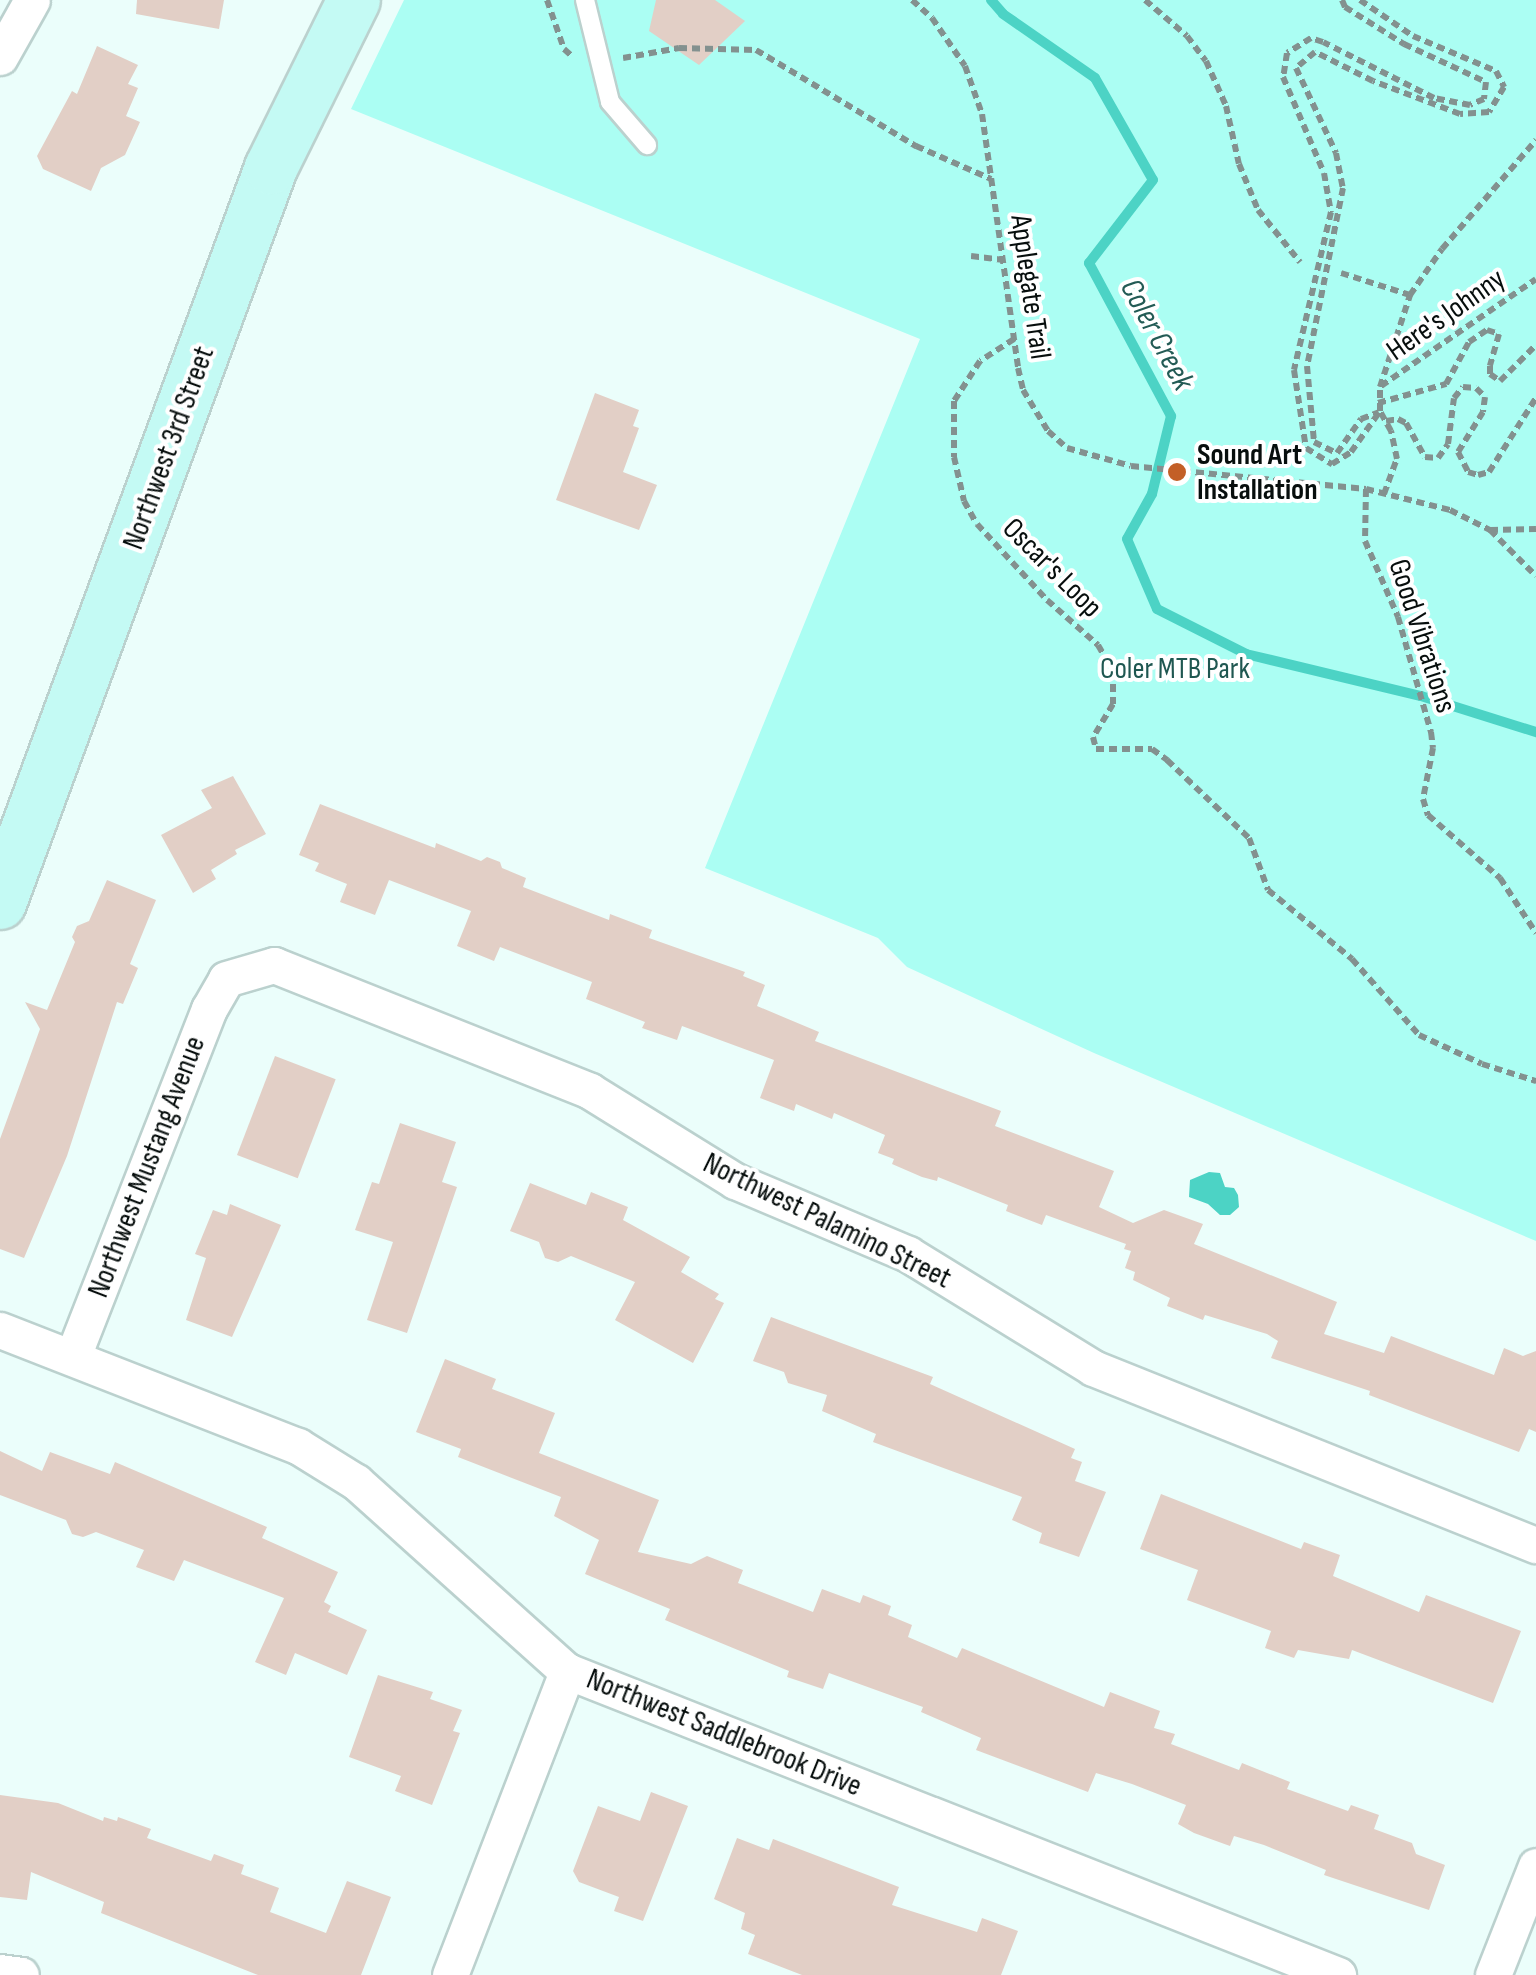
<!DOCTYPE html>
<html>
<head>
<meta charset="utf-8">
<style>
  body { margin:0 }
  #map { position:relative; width:1536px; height:1975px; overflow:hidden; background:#ebfefb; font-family:"Sofia Sans Condensed",sans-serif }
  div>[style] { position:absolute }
  .green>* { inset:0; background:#abfef3 }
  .water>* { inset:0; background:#4cd3c5 }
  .stream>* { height:10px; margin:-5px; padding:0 5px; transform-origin:5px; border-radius:5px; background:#4cd3c5 }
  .building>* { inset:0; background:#e2cfc6; transform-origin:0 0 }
  .path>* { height:6px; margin-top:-3px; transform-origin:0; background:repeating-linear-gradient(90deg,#83918f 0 8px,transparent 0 13px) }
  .roads { filter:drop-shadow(2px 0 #bbd1ce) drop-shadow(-2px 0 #bbd1ce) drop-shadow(0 2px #bbd1ce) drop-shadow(0 -2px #bbd1ce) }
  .lane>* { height:18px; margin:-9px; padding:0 9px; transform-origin:9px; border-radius:9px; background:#fff }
  .street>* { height:35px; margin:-17.5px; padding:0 17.5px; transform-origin:17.5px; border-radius:17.5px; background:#fff }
  .secondary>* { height:52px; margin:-26px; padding:0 26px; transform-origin:26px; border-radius:26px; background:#c4faf4 }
  .dots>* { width:28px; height:28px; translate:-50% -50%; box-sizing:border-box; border:5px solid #fff; border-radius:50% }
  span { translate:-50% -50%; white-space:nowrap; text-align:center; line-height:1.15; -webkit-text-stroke:8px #fff; paint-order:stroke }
  .street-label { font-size:30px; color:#070e0d }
  .poi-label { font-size:30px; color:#070e0d; font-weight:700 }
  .left { translate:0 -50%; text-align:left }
  .park-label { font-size:30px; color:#1f5751 }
  .water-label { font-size:32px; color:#235b55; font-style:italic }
</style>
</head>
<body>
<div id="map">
  <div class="green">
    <div style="clip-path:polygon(404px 0,1536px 0,1536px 1241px,1094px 1053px,907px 967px,878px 938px,705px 868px,920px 339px,351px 109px)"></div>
  </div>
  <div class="water">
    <div style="clip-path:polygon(1209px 1172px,1220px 1173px,1225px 1187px,1234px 1188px,1238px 1195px,1239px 1207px,1230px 1215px,1220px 1215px,1208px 1204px,1189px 1197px,1190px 1180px)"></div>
  </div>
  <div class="stream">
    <div style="left:991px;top:0;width:18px;rotate:49deg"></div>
    <div style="left:1003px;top:14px;width:112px;rotate:34.8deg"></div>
    <div style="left:1095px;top:78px;width:117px;rotate:60.4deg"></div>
    <div style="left:1153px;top:180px;width:105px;rotate:127.6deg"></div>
    <div style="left:1089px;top:263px;width:174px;rotate:61.8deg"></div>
    <div style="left:1171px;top:416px;width:80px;rotate:103.7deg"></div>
    <div style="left:1152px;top:494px;width:51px;rotate:119.1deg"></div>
    <div style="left:1127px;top:539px;width:76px;rotate:66.8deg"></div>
    <div style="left:1157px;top:609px;width:100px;rotate:26.8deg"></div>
    <div style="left:1246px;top:654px;width:180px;rotate:13.5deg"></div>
    <div style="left:1421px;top:696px;width:121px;rotate:17.4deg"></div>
  </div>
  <div class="building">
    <div style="clip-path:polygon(137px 0,224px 0,219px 29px,136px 14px)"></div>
    <div style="clip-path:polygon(656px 0,715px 0,745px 21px,699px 65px,649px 31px)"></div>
    <div style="clip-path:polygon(97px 46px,138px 65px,128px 84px,138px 88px,126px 116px,140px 122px,125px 155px,101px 168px,91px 191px,43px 169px,37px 156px,72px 91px,77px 94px)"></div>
    <div style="clip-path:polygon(595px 393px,639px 410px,633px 426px,639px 428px,623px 472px,657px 485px,639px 530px,556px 500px)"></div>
    <div style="clip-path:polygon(233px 776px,266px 834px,235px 850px,237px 854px,211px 870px,216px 879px,193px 893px,161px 835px,212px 808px,201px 790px)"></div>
    <div style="clip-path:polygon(320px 804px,435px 848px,436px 843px,481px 861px,487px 857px,500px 862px,502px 868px,526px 878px,523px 887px,609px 920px,610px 914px,652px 930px,649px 938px,745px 972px,743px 976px,765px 985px,757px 1006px,819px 1032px,815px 1041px,1001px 1111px,995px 1126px,1114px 1171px,1099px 1207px,1133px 1223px,1164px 1210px,1203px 1224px,1194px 1244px,1337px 1302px,1324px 1334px,1384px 1353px,1391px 1336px,1494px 1375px,1504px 1348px,1523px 1356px,1536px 1351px,1536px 1432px,1529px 1429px,1519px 1452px,1369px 1395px,1370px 1391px,1271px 1358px,1278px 1341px,1267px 1334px,1205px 1315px,1203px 1320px,1167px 1306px,1170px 1298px,1133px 1280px,1135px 1272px,1125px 1268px,1131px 1251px,1124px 1249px,1126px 1244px,1046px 1215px,1042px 1225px,1006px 1211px,1008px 1205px,938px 1177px,937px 1181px,922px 1177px,892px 1164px,894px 1159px,878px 1153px,885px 1135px,834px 1113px,832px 1119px,796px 1104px,794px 1111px,760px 1098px,774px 1060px,682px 1026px,677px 1040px,642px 1028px,645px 1022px,586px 999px,592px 982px,500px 947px,494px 961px,457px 946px,471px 911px,389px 880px,375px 915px,340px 902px,347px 884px,315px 871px,319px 863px,299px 855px)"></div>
    <div style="clip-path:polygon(107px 880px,156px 900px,130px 964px,138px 968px,123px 1004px,117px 1002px,67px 1156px,24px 1258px,0 1249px,0 1139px,40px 1029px,25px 1002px,47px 1010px,75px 942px,72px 937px,77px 926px,89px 921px)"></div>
    <div style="left:275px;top:1056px;width:65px;height:106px;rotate:21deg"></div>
    <div style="clip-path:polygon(400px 1123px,456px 1142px,442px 1182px,457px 1187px,407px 1333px,367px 1320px,393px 1242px,355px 1230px,372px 1182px,379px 1184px)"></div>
    <div style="clip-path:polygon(530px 1183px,586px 1205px,591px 1192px,628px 1207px,623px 1220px,690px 1257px,681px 1272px,719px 1294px,715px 1299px,724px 1303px,693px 1363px,615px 1320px,635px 1282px,571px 1256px,558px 1262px,545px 1258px,539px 1242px,510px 1231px)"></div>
    <div style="clip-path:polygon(230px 1204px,281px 1225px,232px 1337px,186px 1320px,206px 1258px,195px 1254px,213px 1210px,227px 1215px)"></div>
    <div style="clip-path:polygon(771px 1317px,933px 1377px,930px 1384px,1075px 1449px,1071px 1458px,1082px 1462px,1075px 1481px,1106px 1492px,1079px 1557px,1039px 1543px,1042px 1533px,1012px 1520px,1022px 1497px,873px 1442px,876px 1434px,822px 1411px,827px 1395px,788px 1383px,784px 1372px,753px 1361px)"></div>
    <div style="clip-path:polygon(445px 1359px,496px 1379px,492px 1389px,555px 1413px,539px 1453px,659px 1500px,638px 1552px,691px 1564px,707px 1556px,743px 1570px,738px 1583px,813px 1612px,822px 1589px,860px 1603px,863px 1595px,891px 1606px,888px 1615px,912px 1625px,908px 1637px,957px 1658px,962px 1648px,1104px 1707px,1110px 1692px,1160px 1711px,1154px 1728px,1175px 1734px,1171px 1744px,1239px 1770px,1242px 1763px,1290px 1782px,1287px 1789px,1348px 1811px,1351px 1805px,1379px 1815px,1374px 1829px,1412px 1843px,1416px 1854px,1445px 1865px,1429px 1910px,1324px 1875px,1326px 1870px,1264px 1845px,1234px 1836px,1230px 1846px,1194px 1833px,1178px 1824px,1186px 1805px,1132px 1784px,1096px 1773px,1088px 1792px,976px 1750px,981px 1738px,921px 1712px,923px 1707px,829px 1673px,823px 1689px,787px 1677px,789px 1671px,665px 1620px,670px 1609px,585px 1574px,599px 1540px,554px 1516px,561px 1497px,458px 1457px,461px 1449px,416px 1432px)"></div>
    <div style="clip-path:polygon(0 1451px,42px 1471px,50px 1452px,110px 1474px,115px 1462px,267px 1527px,262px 1538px,338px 1572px,324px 1602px,331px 1606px,328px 1612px,367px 1630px,347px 1675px,295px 1653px,286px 1675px,255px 1662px,284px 1598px,184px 1560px,174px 1581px,136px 1567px,144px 1550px,96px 1532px,83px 1537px,72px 1534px,66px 1520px,0 1495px)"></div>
    <div style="clip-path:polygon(1161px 1494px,1301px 1549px,1304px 1542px,1340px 1555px,1333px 1576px,1419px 1612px,1426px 1595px,1521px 1631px,1493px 1703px,1352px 1650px,1349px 1659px,1298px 1650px,1294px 1658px,1265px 1648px,1271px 1631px,1187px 1600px,1198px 1570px,1140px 1549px)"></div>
    <div style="clip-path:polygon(378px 1675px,433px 1692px,430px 1699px,462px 1710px,453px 1731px,460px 1733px,432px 1805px,395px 1791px,401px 1776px,349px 1757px)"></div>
    <div style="clip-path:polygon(651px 1792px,688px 1806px,643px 1921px,614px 1911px,619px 1897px,579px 1882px,573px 1871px,598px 1806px,640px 1821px)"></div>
    <div style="clip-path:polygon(0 1795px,58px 1803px,103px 1821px,104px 1817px,117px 1821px,118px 1817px,151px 1829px,147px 1838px,211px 1861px,214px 1854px,244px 1865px,241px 1874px,279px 1888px,270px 1912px,326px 1933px,347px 1881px,391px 1897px,361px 1975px,258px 1975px,101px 1913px,104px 1902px,31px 1872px,27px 1900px,0 1897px)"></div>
    <div style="clip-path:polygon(737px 1838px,769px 1850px,773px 1839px,899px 1887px,892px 1905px,977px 1932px,982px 1918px,1018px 1931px,1001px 1975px,802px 1975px,748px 1954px,755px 1935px,741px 1929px,745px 1913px,714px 1899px)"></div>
  </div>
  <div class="path">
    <div style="left:547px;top:0;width:52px;rotate:70.9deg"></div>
    <div style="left:564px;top:49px;width:12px;rotate:42deg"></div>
    <div style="left:912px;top:0;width:27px;rotate:42deg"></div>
    <div style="left:932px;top:18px;width:58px;rotate:55.5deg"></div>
    <div style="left:965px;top:66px;width:51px;rotate:70.5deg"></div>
    <div style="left:982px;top:114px;width:257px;rotate:81.9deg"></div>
    <div style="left:1018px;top:368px;width:23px;rotate:77deg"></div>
    <div style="left:1023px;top:390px;width:48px;rotate:58.6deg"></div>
    <div style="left:1048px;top:431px;width:25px;rotate:42deg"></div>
    <div style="left:1067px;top:448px;width:66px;rotate:15.7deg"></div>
    <div style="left:1131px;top:466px;width:236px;rotate:5.6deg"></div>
    <div style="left:1366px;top:489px;width:87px;rotate:14deg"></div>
    <div style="left:1450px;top:510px;width:45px;rotate:26.6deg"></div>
    <div style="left:1490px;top:530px;width:65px;rotate:45deg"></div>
    <div style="left:1145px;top:0;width:55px;rotate:40.6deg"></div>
    <div style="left:1187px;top:36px;width:31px;rotate:53deg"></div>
    <div style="left:1206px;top:61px;width:49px;rotate:66deg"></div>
    <div style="left:1226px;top:106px;width:59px;rotate:77.4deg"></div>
    <div style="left:1239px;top:164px;width:50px;rotate:67.6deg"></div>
    <div style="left:1258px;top:210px;width:67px;rotate:51.1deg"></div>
    <div style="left:1342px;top:0;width:8px;rotate:67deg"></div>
    <div style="left:1345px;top:7px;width:70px;rotate:32.1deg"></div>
    <div style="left:1404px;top:44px;width:90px;rotate:24.9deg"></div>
    <div style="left:1486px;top:82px;width:17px;rotate:97deg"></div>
    <div style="left:1484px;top:99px;width:15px;rotate:157deg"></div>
    <div style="left:1470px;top:105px;width:37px;rotate:-169deg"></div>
    <div style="left:1434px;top:98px;width:124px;rotate:-153.2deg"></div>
    <div style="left:1323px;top:42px;width:13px;rotate:-162deg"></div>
    <div style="left:1311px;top:38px;width:28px;rotate:148deg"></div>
    <div style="left:1287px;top:53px;width:24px;rotate:99deg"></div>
    <div style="left:1283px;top:77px;width:104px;rotate:66.9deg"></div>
    <div style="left:1324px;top:173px;width:40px;rotate:80deg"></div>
    <div style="left:1331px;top:212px;width:162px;rotate:103.2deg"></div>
    <div style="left:1294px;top:370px;width:79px;rotate:81.3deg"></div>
    <div style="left:1306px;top:448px;width:31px;rotate:32deg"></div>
    <div style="left:1332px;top:464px;width:22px;rotate:-32deg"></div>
    <div style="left:1351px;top:452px;width:50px;rotate:-54.7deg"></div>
    <div style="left:1360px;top:0;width:64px;rotate:34.2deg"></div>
    <div style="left:1413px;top:36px;width:90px;rotate:22.9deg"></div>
    <div style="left:1496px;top:71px;width:18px;rotate:63deg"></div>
    <div style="left:1504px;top:87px;width:29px;rotate:121deg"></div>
    <div style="left:1489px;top:112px;width:29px;rotate:176deg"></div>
    <div style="left:1460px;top:114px;width:93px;rotate:-159.2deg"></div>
    <div style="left:1373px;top:81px;width:65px;rotate:-153.4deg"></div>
    <div style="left:1315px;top:52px;width:25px;rotate:140deg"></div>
    <div style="left:1296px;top:68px;width:94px;rotate:64.8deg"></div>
    <div style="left:1336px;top:153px;width:36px;rotate:79deg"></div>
    <div style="left:1343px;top:188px;width:182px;rotate:101.4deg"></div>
    <div style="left:1307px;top:366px;width:76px;rotate:84.7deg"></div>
    <div style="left:1314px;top:442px;width:25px;rotate:26deg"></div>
    <div style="left:1337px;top:453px;width:42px;rotate:-54.8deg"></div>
    <div style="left:1361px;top:419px;width:19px;rotate:-21deg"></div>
    <div style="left:623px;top:58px;width:57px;rotate:-10.1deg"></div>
    <div style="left:679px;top:48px;width:77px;rotate:1.5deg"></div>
    <div style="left:756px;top:50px;width:187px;rotate:31deg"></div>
    <div style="left:916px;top:146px;width:82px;rotate:23.7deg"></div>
    <div style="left:971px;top:256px;width:33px;rotate:7deg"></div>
    <div style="left:1341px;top:273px;width:72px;rotate:17.7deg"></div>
    <div style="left:1014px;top:339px;width:40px;rotate:147.1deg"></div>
    <div style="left:980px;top:361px;width:48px;rotate:123deg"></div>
    <div style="left:954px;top:401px;width:56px;rotate:90deg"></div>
    <div style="left:954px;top:457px;width:45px;rotate:77.2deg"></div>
    <div style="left:964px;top:501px;width:26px;rotate:61deg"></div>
    <div style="left:977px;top:524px;width:103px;rotate:47.4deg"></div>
    <div style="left:1047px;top:600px;width:68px;rotate:41.4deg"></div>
    <div style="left:1098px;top:645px;width:30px;rotate:60deg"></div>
    <div style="left:1113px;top:671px;width:33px;rotate:90deg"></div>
    <div style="left:1113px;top:704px;width:39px;rotate:121deg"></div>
    <div style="left:1093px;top:737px;width:12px;rotate:76deg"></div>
    <div style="left:1096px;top:749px;width:56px"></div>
    <div style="left:1152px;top:749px;width:19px;rotate:36deg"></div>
    <div style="left:1167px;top:760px;width:113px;rotate:43.6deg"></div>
    <div style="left:1249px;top:838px;width:55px;rotate:69.9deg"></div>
    <div style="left:1268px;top:890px;width:109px;rotate:39.4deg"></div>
    <div style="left:1352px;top:959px;width:101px;rotate:48.6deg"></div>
    <div style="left:1419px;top:1035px;width:69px;rotate:24.7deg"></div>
    <div style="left:1482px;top:1064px;width:57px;rotate:17.5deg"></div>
    <div style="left:1381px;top:386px;width:188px;rotate:-34.6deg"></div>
    <div style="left:1378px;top:403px;width:71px;rotate:-15.6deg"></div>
    <div style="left:1446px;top:384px;width:48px;rotate:-61.3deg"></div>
    <div style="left:1469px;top:342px;width:22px;rotate:-34deg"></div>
    <div style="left:1487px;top:330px;width:13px;rotate:18deg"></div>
    <div style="left:1499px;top:334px;width:33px;rotate:106deg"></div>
    <div style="left:1490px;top:366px;width:8px;rotate:90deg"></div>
    <div style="left:1490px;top:374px;width:12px;rotate:35deg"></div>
    <div style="left:1500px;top:381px;width:51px;rotate:-45deg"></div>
    <div style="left:1386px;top:421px;width:12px;rotate:-9deg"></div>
    <div style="left:1398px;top:419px;width:9px;rotate:27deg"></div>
    <div style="left:1406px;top:423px;width:39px;rotate:61deg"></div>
    <div style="left:1425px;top:457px;width:13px;rotate:4deg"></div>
    <div style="left:1438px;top:458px;width:17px;rotate:-54deg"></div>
    <div style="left:1448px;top:444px;width:46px;rotate:-82.6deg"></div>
    <div style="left:1454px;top:398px;width:14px;rotate:-51deg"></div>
    <div style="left:1463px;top:387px;width:13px;rotate:4deg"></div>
    <div style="left:1476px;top:388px;width:13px;rotate:45deg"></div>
    <div style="left:1485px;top:397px;width:15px;rotate:98deg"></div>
    <div style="left:1483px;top:412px;width:47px;rotate:122deg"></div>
    <div style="left:1458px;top:452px;width:22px;rotate:63deg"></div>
    <div style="left:1468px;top:472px;width:10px;rotate:17deg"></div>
    <div style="left:1478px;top:475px;width:11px;rotate:-15deg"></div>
    <div style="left:1489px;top:472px;width:88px;rotate:-57.6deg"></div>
    <div style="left:1366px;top:489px;width:52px;rotate:91.1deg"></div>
    <div style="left:1365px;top:541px;width:83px;rotate:66.5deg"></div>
    <div style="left:1398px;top:617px;width:120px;rotate:74deg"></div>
    <div style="left:1431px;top:732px;width:16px;rotate:83deg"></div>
    <div style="left:1433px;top:748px;width:52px;rotate:101.1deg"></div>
    <div style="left:1423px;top:799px;width:17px;rotate:73deg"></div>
    <div style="left:1428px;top:815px;width:96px;rotate:41.2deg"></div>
    <div style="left:1500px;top:878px;width:66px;rotate:56.8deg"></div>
    <div style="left:1384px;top:494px;width:37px;rotate:-70deg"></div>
    <div style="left:1397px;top:459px;width:29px;rotate:-102deg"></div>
    <div style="left:1391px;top:431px;width:23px;rotate:-119deg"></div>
    <div style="left:1380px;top:411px;width:24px;rotate:-90deg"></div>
    <div style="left:1380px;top:387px;width:97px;rotate:-71.9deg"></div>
    <div style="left:1410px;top:295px;width:56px;rotate:-55.2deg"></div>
    <div style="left:1442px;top:249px;width:144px;rotate:-49.2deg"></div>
    <div style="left:1490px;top:530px;width:46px;rotate:-1.2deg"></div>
  </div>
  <div class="roads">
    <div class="lane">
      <div style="left:585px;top:0;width:105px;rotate:76.2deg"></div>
      <div style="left:610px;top:102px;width:57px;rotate:49.3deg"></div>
    </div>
    <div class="street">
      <div style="left:0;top:57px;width:65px;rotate:-60.7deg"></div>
      <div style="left:0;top:1330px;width:320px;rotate:21.3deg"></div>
      <div style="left:298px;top:1446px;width:68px;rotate:31.8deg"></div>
      <div style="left:356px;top:1482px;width:283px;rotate:41.9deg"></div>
      <div style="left:567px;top:1671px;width:829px;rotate:21.52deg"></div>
      <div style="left:73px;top:1356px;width:373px;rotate:-68.6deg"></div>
      <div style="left:209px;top:1009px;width:34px;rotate:-60deg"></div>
      <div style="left:226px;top:979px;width:50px;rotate:-16.3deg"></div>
      <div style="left:274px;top:965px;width:340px;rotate:21.7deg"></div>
      <div style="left:590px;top:1091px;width:171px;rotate:31.8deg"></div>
      <div style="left:735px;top:1181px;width:188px;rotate:22.9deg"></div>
      <div style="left:908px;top:1254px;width:217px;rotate:31.6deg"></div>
      <div style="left:1093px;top:1368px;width:477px;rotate:21.8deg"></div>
      <div style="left:0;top:1972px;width:21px;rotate:8deg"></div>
      <div style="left:450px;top:1975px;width:326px;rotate:-68.9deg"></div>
      <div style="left:1493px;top:1975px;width:117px;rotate:-68.5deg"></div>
    </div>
    <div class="secondary">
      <div style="left:0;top:903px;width:783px;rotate:-69.76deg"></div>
      <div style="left:271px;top:168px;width:187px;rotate:-63.7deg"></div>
    </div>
  </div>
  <div class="dots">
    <div style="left:1177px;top:472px;background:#c35f27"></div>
  </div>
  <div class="street-label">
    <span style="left:1030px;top:287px;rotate:82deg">Applegate Trail</span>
    <span style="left:1446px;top:315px;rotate:-35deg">Here's Johnny</span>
    <span style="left:169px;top:448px;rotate:-70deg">Northwest 3rd Street</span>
    <span style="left:1052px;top:568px;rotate:45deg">Oscar's Loop</span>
    <span style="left:1422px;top:636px;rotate:72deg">Good Vibrations</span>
    <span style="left:147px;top:1167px;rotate:-69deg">Northwest Mustang Avenue</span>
    <span style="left:827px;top:1221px;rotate:26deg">Northwest Palamino Street</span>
    <span style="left:724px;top:1733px;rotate:22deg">Northwest Saddlebrook Drive</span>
  </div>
  <div class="poi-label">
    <span class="left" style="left:1197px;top:472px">Sound Art<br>Installation</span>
  </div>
  <div class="park-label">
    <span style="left:1175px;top:669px">Coler MTB Park</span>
  </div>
  <div class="water-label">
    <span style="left:1156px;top:335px;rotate:62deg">Coler Creek</span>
  </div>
</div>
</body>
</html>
